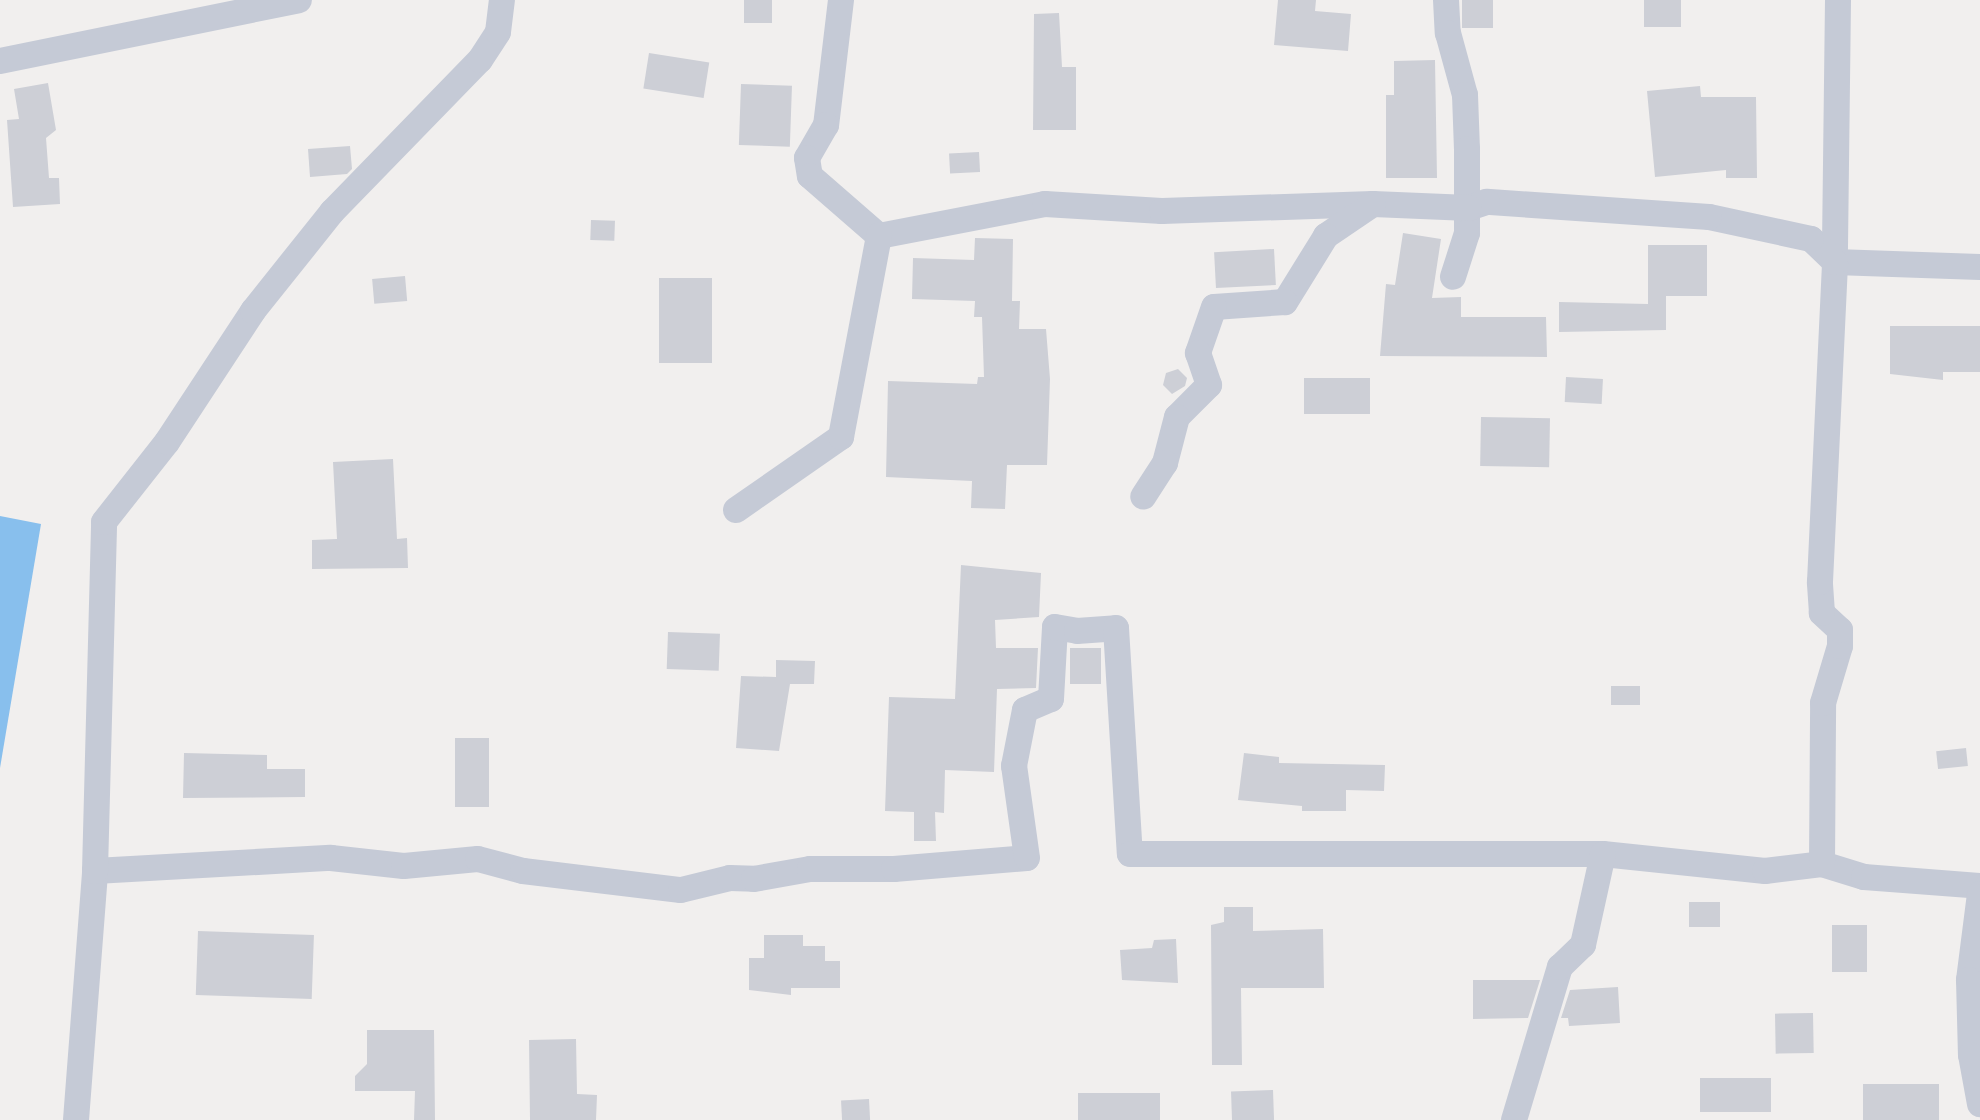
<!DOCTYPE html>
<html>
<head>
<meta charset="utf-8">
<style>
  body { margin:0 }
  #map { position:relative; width:1980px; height:1120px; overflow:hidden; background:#f1efee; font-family:"Space Grotesk",sans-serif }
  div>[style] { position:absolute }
  .water>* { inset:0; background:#88bfed }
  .building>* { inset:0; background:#cdcfd6; transform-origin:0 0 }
  .street>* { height:26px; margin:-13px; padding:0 13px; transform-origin:13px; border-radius:13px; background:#c5cad6 }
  span { translate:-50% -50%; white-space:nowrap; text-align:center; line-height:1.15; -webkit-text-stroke:6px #fff; paint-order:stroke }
</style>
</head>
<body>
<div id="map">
  <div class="water">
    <div style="clip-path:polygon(0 516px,41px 524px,0 768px)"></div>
  </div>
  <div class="building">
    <div style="left:744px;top:0;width:28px;height:23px"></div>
    <div style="clip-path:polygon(1278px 0,1316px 0,1315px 11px,1351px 14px,1348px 51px,1274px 45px)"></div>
    <div style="left:1462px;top:0;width:31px;height:28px"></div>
    <div style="left:1644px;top:0;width:37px;height:27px"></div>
    <div style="clip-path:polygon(1059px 13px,1062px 67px,1076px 67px,1076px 130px,1033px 130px,1034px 14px)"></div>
    <div style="left:649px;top:53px;width:61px;height:36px;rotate:9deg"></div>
    <div style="clip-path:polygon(1435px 60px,1437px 178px,1386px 178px,1386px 95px,1394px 95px,1394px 61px)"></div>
    <div style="clip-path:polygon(48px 83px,56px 130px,46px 138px,49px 178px,59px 178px,60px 204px,13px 207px,7px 120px,19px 119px,14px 89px)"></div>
    <div style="left:741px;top:84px;width:51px;height:61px;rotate:2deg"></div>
    <div style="clip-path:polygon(1700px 86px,1701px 97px,1756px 97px,1757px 178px,1726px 178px,1726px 170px,1655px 177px,1647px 91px)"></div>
    <div style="clip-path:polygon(350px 146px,352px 169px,347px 174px,310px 177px,308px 149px)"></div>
    <div style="left:979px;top:152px;width:20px;height:30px;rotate:87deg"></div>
    <div style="left:591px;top:220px;width:24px;height:20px;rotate:2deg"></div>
    <div style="clip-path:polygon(1403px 233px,1441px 239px,1432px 298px,1461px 297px,1461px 317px,1546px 317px,1547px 357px,1380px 356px,1386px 284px,1395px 285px)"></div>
    <div style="clip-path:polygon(975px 238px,1013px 239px,1012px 301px,1020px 301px,1019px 329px,1046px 329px,1050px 379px,1047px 465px,1007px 465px,1005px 509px,971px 508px,972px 481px,886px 477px,888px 381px,977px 384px,978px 377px,984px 377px,982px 317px,974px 317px,975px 301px,912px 299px,913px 258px,974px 260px)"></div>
    <div style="clip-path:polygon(1648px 245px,1707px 245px,1707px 296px,1666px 296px,1666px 330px,1559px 332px,1559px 302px,1648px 304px)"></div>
    <div style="left:1274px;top:249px;width:36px;height:60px;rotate:87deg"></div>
    <div style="left:405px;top:276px;width:25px;height:33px;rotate:85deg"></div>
    <div style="left:659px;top:278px;width:53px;height:85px"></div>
    <div style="clip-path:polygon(1890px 326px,1980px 326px,1980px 372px,1943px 372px,1943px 380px,1890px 374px)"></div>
    <div style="clip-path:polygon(1178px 369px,1187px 378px,1185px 386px,1172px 394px,1163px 385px,1166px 373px)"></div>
    <div style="left:1566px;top:377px;width:37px;height:25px;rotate:3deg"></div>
    <div style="left:1304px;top:378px;width:66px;height:36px"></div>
    <div style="left:1481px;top:417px;width:69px;height:49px;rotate:1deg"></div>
    <div style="clip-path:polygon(393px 459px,397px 539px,407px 538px,408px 568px,312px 569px,312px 540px,337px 539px,333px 462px)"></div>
    <div style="clip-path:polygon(961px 565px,1041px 573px,1039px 617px,995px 620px,996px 648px,1038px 648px,1036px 688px,997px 689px,994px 772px,945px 770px,944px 813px,935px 812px,936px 841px,914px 841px,914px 812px,885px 811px,889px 697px,955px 699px)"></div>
    <div style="left:668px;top:632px;width:52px;height:37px;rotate:2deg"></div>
    <div style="left:1070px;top:648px;width:31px;height:36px"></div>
    <div style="clip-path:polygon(776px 660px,815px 661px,814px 684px,790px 684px,779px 751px,736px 748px,741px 676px,776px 677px)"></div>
    <div style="left:1611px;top:686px;width:29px;height:19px"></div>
    <div style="left:455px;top:738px;width:34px;height:69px"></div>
    <div style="left:1966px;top:748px;width:18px;height:30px;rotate:84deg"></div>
    <div style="clip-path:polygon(184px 753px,267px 755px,267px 769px,305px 769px,305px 797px,183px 798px)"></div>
    <div style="clip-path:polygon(1244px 753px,1279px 757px,1279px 763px,1385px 765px,1384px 791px,1346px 790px,1346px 811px,1302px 811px,1302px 806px,1238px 800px)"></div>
    <div style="left:1689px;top:902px;width:31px;height:25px"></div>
    <div style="clip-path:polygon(1224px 907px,1253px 907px,1253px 931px,1323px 929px,1324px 988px,1241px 988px,1242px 1065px,1212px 1065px,1211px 925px,1224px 922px)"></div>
    <div style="left:1832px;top:925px;width:35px;height:47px"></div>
    <div style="left:198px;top:931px;width:116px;height:64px;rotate:2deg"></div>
    <div style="clip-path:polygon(764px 935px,803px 935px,803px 946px,825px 946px,825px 961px,840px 961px,840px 988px,791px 988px,791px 995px,749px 990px,749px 958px,764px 958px)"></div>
    <div style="clip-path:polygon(1176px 939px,1178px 983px,1122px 980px,1120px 950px,1152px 948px,1154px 940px)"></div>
    <div style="clip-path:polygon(1473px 980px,1540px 980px,1528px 1018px,1473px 1019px)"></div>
    <div style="clip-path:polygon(1618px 987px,1620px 1023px,1569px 1026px,1568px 1018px,1561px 1018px,1570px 990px)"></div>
    <div style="left:1813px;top:1013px;width:40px;height:38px;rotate:89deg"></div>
    <div style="clip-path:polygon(367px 1030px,434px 1030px,435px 1120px,414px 1120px,415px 1091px,355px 1091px,355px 1076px,367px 1064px)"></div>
    <div style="clip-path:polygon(576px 1039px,577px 1094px,597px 1095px,596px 1120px,530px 1120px,529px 1040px)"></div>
    <div style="left:1700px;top:1078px;width:71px;height:34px"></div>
    <div style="left:1863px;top:1084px;width:76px;height:36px"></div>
    <div style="left:1273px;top:1090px;width:30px;height:42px;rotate:88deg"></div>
    <div style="left:1078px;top:1093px;width:82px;height:27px"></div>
    <div style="left:869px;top:1099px;width:21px;height:28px;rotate:87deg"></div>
  </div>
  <div class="street">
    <div style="left:841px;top:0;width:126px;rotate:96.8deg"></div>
    <div style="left:826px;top:125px;width:38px;rotate:120deg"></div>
    <div style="left:807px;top:158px;width:18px;rotate:81deg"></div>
    <div style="left:810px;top:176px;width:91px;rotate:41deg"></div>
    <div style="left:879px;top:236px;width:169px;rotate:-10.9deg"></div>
    <div style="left:1045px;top:204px;width:117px;rotate:3.4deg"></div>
    <div style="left:1162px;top:211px;width:211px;rotate:-1.9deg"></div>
    <div style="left:1446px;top:0;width:33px;rotate:87deg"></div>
    <div style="left:1448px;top:33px;width:64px;rotate:74.7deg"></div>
    <div style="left:1465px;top:95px;width:54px;rotate:87.9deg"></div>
    <div style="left:1467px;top:149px;width:84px;rotate:90deg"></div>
    <div style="left:1467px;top:233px;width:46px;rotate:107.7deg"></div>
    <div style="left:1838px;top:0;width:262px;rotate:90.7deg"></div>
    <div style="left:1835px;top:262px;width:145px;rotate:2deg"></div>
    <div style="left:0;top:61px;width:305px;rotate:-11.5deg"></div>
    <div style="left:736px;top:510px;width:128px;rotate:-34.8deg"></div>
    <div style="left:841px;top:437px;width:205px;rotate:-79.3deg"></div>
    <div style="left:1822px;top:864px;width:44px;rotate:17.2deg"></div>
    <div style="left:1864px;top:877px;width:116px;rotate:4.4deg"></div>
    <div style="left:95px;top:871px;width:236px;rotate:-3.2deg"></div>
    <div style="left:331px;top:858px;width:73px;rotate:6.3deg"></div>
    <div style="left:404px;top:866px;width:74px;rotate:-5.4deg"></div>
    <div style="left:478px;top:859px;width:47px;rotate:14.9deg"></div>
    <div style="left:523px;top:871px;width:159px;rotate:6.9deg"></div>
    <div style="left:681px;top:890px;width:50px;rotate:-13.8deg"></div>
    <div style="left:730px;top:878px;width:24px;rotate:2deg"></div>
    <div style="left:754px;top:879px;width:57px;rotate:-10.1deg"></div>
    <div style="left:810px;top:869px;width:84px"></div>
    <div style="left:894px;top:869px;width:133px;rotate:-4.7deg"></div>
    <div style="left:1027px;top:858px;width:93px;rotate:-98deg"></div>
    <div style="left:1014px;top:766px;width:57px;rotate:-78.9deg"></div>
    <div style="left:1025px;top:710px;width:28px;rotate:-23deg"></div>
    <div style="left:1051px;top:699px;width:72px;rotate:-86.8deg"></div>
    <div style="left:1055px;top:627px;width:22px;rotate:10deg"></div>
    <div style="left:1077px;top:631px;width:39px;rotate:-4deg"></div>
    <div style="left:1116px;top:628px;width:226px;rotate:86.5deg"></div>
    <div style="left:1130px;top:854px;width:473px"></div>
    <div style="left:1603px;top:854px;width:163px;rotate:6deg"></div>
    <div style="left:1765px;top:871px;width:57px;rotate:-7deg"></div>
    <div style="left:1822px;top:864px;width:161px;rotate:-89.6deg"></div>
    <div style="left:1823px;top:703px;width:59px;rotate:-73.4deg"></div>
    <div style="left:1840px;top:646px;width:16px;rotate:-90deg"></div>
    <div style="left:1840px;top:630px;width:25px;rotate:-137deg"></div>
    <div style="left:1822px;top:613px;width:31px;rotate:-94deg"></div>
    <div style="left:1820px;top:582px;width:320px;rotate:-87.3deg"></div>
    <div style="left:1835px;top:262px;width:33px;rotate:-136deg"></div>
    <div style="left:1811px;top:239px;width:104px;rotate:-167.8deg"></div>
    <div style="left:1709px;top:217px;width:223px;rotate:-176.1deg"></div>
    <div style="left:1487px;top:202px;width:19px;rotate:162deg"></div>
    <div style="left:1469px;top:208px;width:96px;rotate:-177.6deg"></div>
    <div style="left:1373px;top:204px;width:57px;rotate:145.8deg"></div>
    <div style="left:1326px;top:236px;width:78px;rotate:121.8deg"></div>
    <div style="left:1285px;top:302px;width:71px;rotate:176deg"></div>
    <div style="left:1214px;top:307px;width:49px;rotate:109.2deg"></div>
    <div style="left:1198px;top:353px;width:34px;rotate:71deg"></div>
    <div style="left:1209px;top:385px;width:45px;rotate:135deg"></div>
    <div style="left:1177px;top:417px;width:48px;rotate:104.6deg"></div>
    <div style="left:1165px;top:463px;width:40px;rotate:122.9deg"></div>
    <div style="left:1980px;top:894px;width:87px;rotate:97.3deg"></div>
    <div style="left:1969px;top:980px;width:75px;rotate:88.5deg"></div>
    <div style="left:1971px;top:1055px;width:50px;rotate:79.6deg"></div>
    <div style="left:76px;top:1120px;width:250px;rotate:-85.6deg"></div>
    <div style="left:95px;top:871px;width:349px;rotate:-88.5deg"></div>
    <div style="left:104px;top:522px;width:102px;rotate:-51.8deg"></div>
    <div style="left:167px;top:442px;width:157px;rotate:-56.7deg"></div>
    <div style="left:253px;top:311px;width:127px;rotate:-51.4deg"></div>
    <div style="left:332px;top:212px;width:212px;rotate:-45.8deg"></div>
    <div style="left:480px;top:60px;width:33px;rotate:-57deg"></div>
    <div style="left:498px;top:32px;width:32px;rotate:-83deg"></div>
    <div style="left:1514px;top:1120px;width:160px;rotate:-73.3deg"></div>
    <div style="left:1560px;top:967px;width:32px;rotate:-44deg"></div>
    <div style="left:1583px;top:945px;width:93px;rotate:-77.6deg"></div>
  </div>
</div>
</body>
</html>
